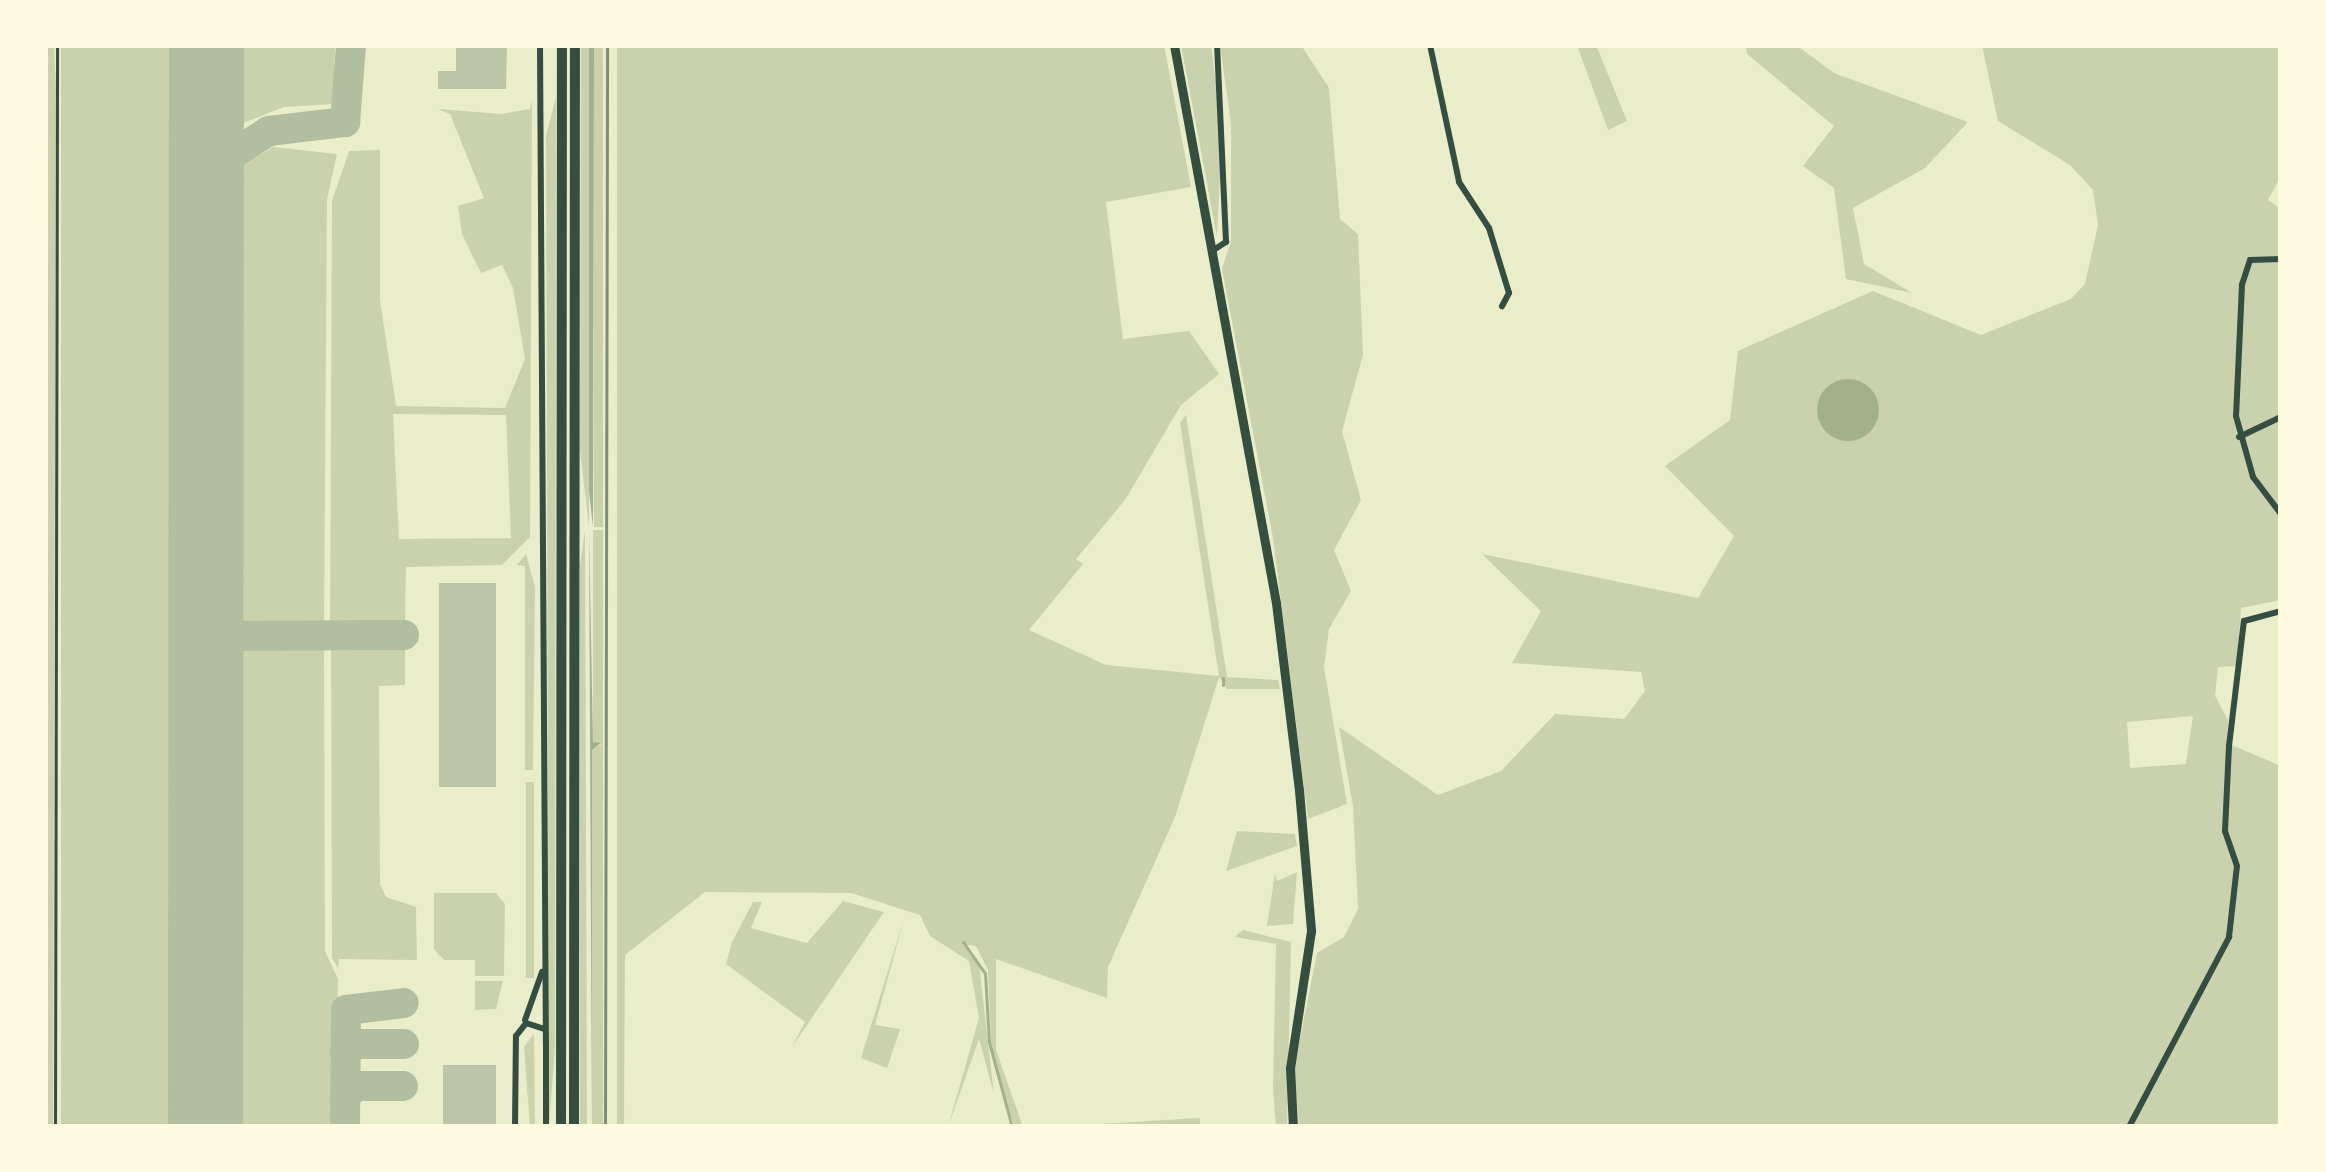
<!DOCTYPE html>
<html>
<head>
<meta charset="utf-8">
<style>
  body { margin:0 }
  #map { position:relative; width:2326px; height:1172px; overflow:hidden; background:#e9edc9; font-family:"DM Sans",sans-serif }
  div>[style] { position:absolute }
  .green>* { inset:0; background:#cad2ad; transform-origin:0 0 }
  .water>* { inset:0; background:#a3b18a }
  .round { border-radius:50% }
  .stream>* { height:3px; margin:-1.5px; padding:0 1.5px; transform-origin:1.5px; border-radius:1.5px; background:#a3b18a }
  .taxiway>* { height:30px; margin:-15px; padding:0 15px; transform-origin:15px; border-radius:15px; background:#b2bea0 }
  .runway>* { height:75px; margin:-37.5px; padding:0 37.5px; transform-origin:37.5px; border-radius:37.5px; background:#b2bea0 }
  .building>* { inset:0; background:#bcc5a7; transform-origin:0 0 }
  .path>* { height:3px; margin:-1.5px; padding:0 1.5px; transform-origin:1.5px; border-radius:1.5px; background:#344e41 }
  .minor>* { height:6px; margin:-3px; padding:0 3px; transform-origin:3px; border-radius:3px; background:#344e41 }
  .secondary>* { height:9px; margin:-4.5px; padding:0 4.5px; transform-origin:4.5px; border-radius:4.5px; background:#344e41 }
  .trunk>* { height:10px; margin:-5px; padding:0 5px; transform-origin:5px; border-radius:5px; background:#344e41 }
  .rail>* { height:3px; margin:-1.5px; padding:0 1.5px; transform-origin:1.5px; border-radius:1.5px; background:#7c8e77 }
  span { translate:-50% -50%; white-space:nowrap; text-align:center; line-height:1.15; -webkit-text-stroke:12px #fefae0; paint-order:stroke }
  .frame { position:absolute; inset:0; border:48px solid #fefae0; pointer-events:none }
</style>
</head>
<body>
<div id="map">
  <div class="green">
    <div style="clip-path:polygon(47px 45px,54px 45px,56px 88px,53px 1127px,46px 1127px)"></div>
    <div style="left:61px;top:45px;width:119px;height:1082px"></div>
    <div style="clip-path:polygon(230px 45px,335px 45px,334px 104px,284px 107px,241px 124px,232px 114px)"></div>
    <div style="clip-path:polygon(581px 45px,590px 45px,589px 527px,580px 451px)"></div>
    <div style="left:594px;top:45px;width:9px;height:482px"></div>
    <div style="clip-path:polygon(617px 45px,1164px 45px,1191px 187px,1106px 202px,1123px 339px,1189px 331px,1219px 374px,1181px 405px,1125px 500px,1076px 559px,1083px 564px,1029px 630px,1106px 665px,1219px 676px,1180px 423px,1186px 415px,1227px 677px,1278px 680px,1280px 689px,1227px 689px,1219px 677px,1175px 817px,1108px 967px,1107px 998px,996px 959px,996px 1050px,1023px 1127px,1015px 1127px,1000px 1086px,991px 1043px,988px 970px,976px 946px,962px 944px,979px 964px,994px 1094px,979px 1039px,948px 1127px,979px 1018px,969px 961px,930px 936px,920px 915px,851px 893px,705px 892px,625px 955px,624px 1127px,617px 1127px)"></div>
    <div style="clip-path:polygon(1181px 45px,1211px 45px,1222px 129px,1217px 237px)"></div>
    <div style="clip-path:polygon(1220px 45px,1301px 45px,1329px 88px,1340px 219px,1358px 234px,1363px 355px,1342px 431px,1361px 500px,1334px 550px,1351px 591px,1329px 629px,1324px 667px,1347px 804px,1308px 819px,1273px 538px,1222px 269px,1231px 241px,1231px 124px)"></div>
    <div style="clip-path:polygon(1577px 45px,1596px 45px,1627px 121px,1608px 130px)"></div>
    <div style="clip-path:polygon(1746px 45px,1796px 45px,1834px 73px,1968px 122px,1925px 168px,1853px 208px,1864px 264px,1912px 293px,1846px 279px,1834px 188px,1803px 166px,1834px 126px,1747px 54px)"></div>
    <div style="clip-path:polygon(evenodd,1982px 45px,2281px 45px,2281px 176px,2268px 200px,2281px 209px,2281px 600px,2241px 608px,2237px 666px,2218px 667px,2215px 696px,2228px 720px,2227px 743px,2281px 766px,2281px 1127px,1299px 1127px,1294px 1069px,1317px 953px,1344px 937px,1358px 909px,1353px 806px,1339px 727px,1438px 795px,1501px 771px,1555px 714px,1624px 719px,1645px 691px,1641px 672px,1512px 663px,1541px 611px,1482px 554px,1698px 598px,1734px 536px,1665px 466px,1730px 420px,1738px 351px,1873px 291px,1981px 335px,2071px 299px,2085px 284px,2098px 225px,2093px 190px,2070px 165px,1998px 121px,1982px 45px,2193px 716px,2186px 764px,2130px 768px,2127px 722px,2193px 716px)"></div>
    <div style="clip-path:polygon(556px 97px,555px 1047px,549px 1127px,546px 136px)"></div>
    <div style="clip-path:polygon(evenodd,532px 100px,530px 537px,502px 565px,406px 567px,405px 625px,330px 626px,332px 201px,349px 151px,380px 150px,380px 300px,396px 406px,505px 408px,525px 359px,513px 288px,502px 265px,481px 273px,462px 234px,458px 206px,484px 198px,450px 114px,438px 109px,501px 114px,530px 109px,532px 100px,393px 414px,506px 415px,511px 538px,399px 539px,393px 414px)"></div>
    <div style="clip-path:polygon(273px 147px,337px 154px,327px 200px,324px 629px,232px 630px,231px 184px,242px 166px)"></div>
    <div style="clip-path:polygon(585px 530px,587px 1127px,580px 1127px,580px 566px)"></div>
    <div style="clip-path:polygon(593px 530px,603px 530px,603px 1127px,592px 1127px,592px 749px,602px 744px,593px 742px)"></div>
    <div style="clip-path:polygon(526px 554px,535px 587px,533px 770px,525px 770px,525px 566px,517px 565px)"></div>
    <div style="clip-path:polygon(331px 638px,405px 641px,405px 685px,379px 686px,380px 884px,386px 897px,416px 907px,417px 960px,339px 959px,338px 968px,332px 958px)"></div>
    <div style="clip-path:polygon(324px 639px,325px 951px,338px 979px,336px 1127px,231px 1127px,231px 641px)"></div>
    <div style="left:526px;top:782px;width:8px;height:196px"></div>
    <div style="clip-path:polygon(1237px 831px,1295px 834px,1297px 846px,1226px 871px)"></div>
    <div style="clip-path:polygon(1297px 872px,1293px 924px,1267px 926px,1275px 874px,1277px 881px)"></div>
    <div style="clip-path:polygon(434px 893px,496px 893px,505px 904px,504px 976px,475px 976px,475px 960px,444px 960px,434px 949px)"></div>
    <div style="clip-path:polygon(843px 901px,884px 912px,792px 1047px,805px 1022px,726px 964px,732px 942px,753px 902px,762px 902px,751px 928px,807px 943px)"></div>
    <div style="clip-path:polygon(904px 919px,875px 1025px,900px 1029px,887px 1068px,861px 1058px)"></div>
    <div style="clip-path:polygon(1243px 930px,1291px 942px,1287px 1127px,1276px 1127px,1273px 1090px,1276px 944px,1235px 937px)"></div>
    <div style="clip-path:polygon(475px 981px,503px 981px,496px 1009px,475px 1010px)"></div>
    <div style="clip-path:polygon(534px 1034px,535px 1127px,530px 1127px,524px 1047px)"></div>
    <div style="clip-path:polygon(1200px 1118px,1200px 1127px,1050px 1127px,1199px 1118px)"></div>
  </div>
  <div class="water">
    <div style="clip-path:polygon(589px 45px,594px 45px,593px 527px,589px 491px)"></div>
    <div class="round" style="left:1817px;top:379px;width:62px;height:62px"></div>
    <div style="clip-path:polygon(589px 530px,593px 742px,601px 743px,592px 750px,592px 1127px)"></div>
  </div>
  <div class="stream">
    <div style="left:1223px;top:678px;width:7px;rotate:90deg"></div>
    <div style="left:963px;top:942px;width:38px;rotate:55deg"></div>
    <div style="left:985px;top:973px;width:69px;rotate:86.7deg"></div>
    <div style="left:989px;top:1042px;width:88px;rotate:74.9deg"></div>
  </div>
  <div class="taxiway">
    <div style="left:206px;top:195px;width:32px;rotate:-72deg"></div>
    <div style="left:216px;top:165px;width:63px;rotate:-32.7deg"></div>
    <div style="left:269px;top:131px;width:77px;rotate:-6.8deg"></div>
    <div style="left:345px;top:122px;width:77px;rotate:-85.5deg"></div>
    <div style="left:206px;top:636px;width:198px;rotate:-0.3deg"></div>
    <div style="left:345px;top:1052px;width:14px;rotate:-36deg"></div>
    <div style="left:356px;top:1044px;width:48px"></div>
    <div style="left:345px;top:1096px;width:15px;rotate:-42deg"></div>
    <div style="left:356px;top:1086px;width:47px"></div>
    <div style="left:345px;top:1127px;width:117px;rotate:-89.5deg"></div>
    <div style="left:346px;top:1010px;width:58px;rotate:-6.9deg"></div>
  </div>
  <div class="runway">
    <div style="left:205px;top:1127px;width:1082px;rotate:-89.95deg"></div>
  </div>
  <div class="building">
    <div style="clip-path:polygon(456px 45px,507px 45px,506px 89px,438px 89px,438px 71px,456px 71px)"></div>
    <div style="left:439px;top:583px;width:57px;height:204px"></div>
    <div style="left:496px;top:1065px;width:62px;height:53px;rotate:90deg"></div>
  </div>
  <div class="path">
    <div style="left:55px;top:1127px;width:1082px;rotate:-89.89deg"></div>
  </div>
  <div class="minor">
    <div style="left:540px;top:45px;width:1000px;rotate:89.66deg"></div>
    <div style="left:1430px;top:45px;width:140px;rotate:78deg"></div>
    <div style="left:1459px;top:182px;width:55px;rotate:56.9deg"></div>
    <div style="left:1489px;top:228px;width:68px;rotate:72.9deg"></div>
    <div style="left:1509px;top:293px;width:15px;rotate:118deg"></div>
    <div style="left:1212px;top:251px;width:17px;rotate:-33deg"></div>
    <div style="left:1226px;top:242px;width:197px;rotate:-92.6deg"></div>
    <div style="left:2281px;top:259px;width:31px;rotate:178deg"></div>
    <div style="left:2250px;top:260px;width:26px;rotate:108deg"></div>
    <div style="left:2242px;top:285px;width:131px;rotate:92.6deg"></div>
    <div style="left:2236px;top:416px;width:63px;rotate:74.4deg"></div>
    <div style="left:2253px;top:477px;width:46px;rotate:52.9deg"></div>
    <div style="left:2239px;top:437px;width:47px;rotate:-25.5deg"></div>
    <div style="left:525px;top:1020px;width:51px;rotate:-70.5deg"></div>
    <div style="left:515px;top:1127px;width:91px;rotate:-89.4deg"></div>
    <div style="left:516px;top:1036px;width:16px;rotate:-52deg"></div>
    <div style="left:526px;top:1023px;width:19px;rotate:18deg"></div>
    <div style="left:546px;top:1127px;width:86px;rotate:-90deg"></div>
    <div style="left:2129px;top:1127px;width:215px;rotate:-62.2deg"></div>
    <div style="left:2229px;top:937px;width:71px;rotate:-83.6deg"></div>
    <div style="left:2237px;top:866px;width:37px;rotate:-109deg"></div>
    <div style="left:2225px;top:831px;width:85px;rotate:-87.3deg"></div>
    <div style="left:2229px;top:746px;width:126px;rotate:-83.2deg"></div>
    <div style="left:2244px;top:621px;width:38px;rotate:-15deg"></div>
  </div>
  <div class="secondary">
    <div style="left:1174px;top:45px;width:567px;rotate:79.64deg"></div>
    <div style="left:1276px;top:603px;width:188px;rotate:83deg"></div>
    <div style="left:1299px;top:790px;width:142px;rotate:85.1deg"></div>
    <div style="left:1311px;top:931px;width:139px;rotate:98.7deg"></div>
    <div style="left:1290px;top:1068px;width:59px;rotate:87.1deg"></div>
  </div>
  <div class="trunk">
    <div style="left:561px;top:1127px;width:1082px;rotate:-89.95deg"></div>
    <div style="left:574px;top:1127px;width:1082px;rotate:-89.95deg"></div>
  </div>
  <div class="rail">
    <div style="left:605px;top:1127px;width:1082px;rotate:-89.89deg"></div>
  </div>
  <div class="frame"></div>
</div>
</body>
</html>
